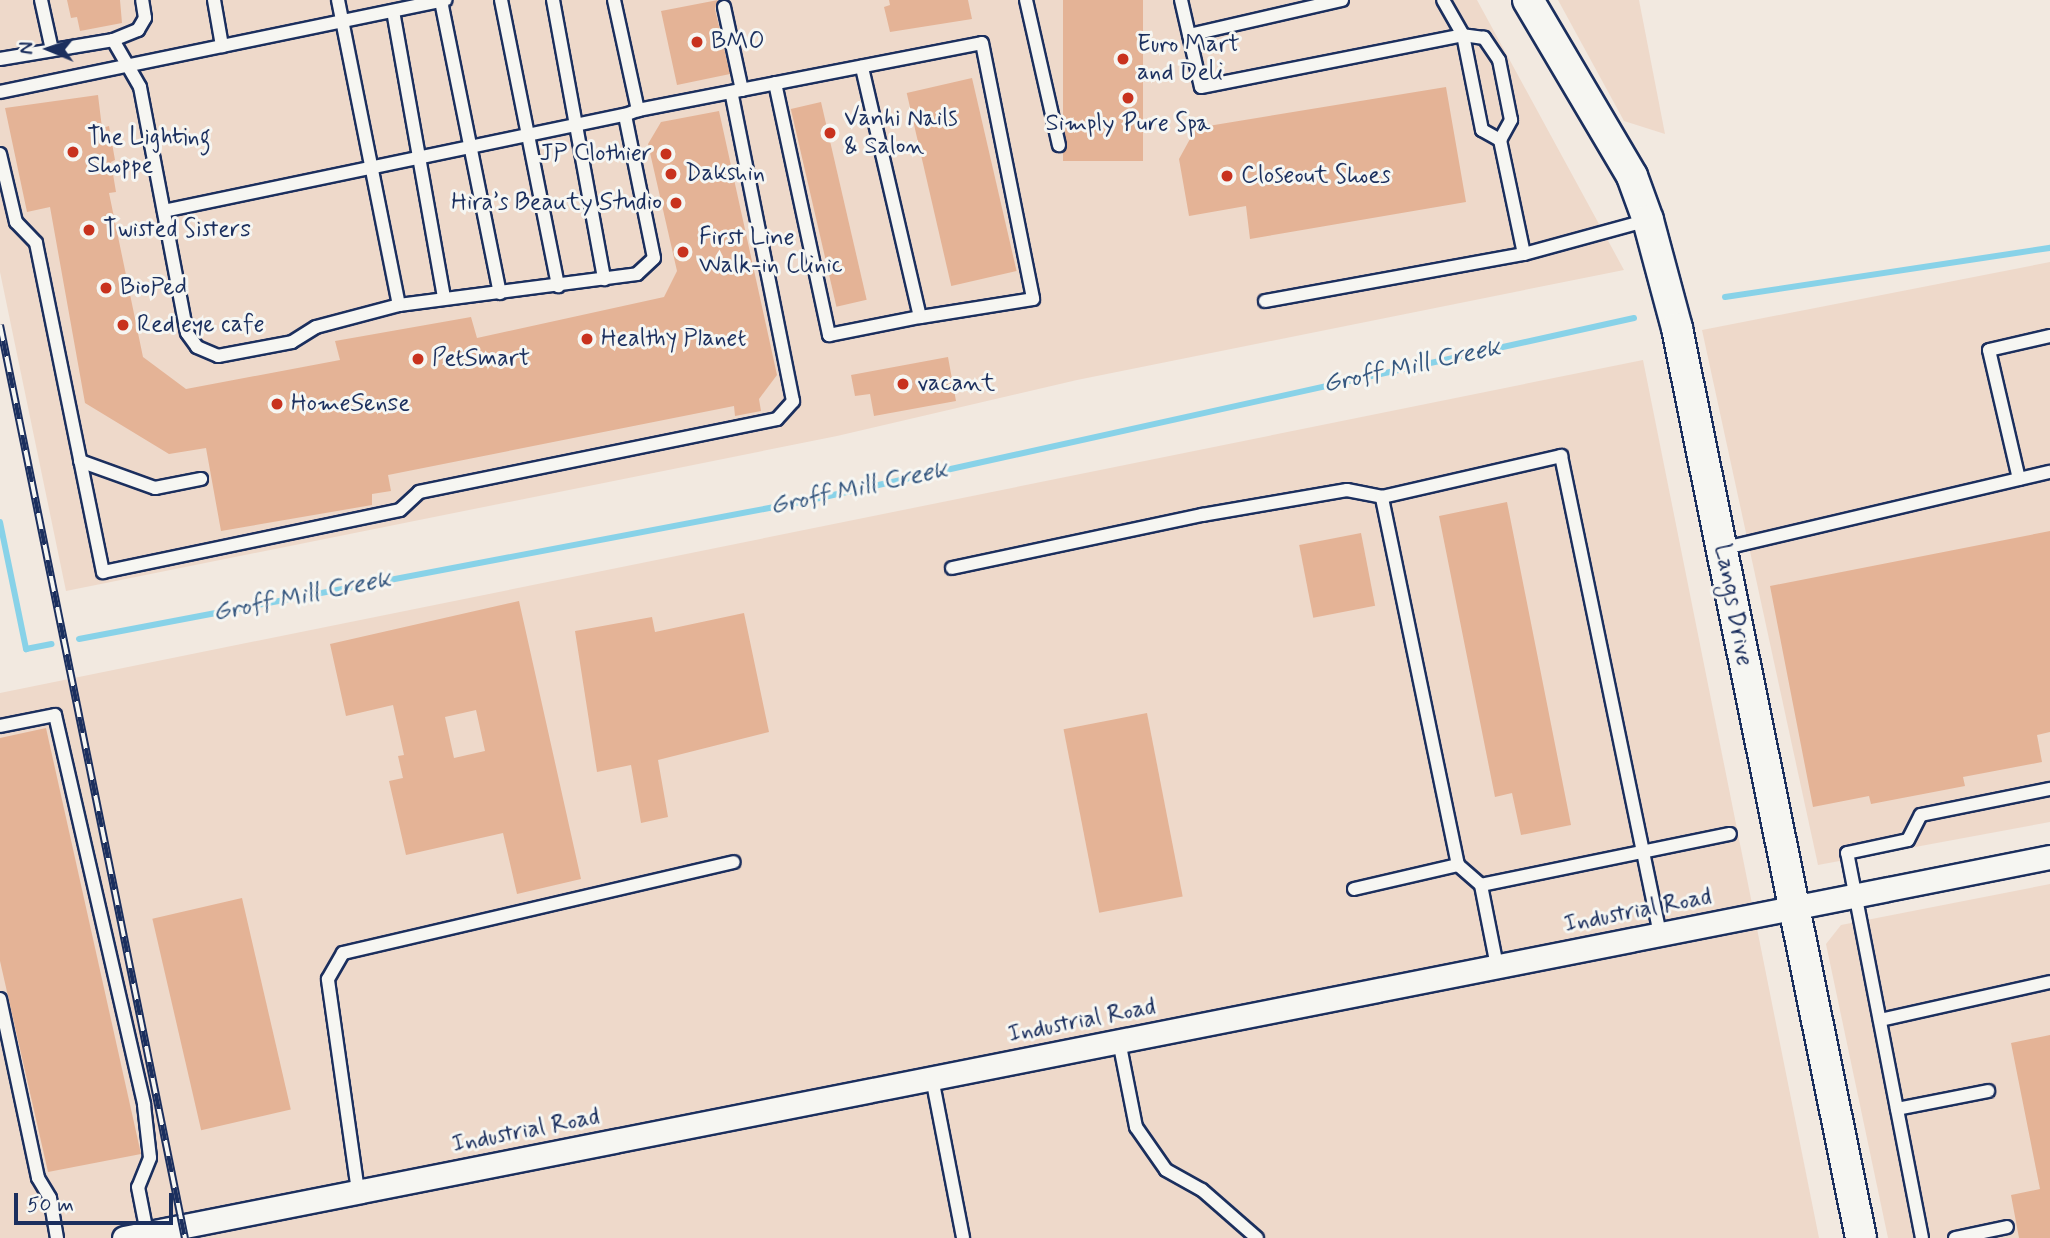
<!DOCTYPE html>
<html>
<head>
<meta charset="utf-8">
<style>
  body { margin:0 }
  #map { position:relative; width:2050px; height:1238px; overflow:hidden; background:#f2e9e0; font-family:Mynerve,sans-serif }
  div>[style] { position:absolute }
  .built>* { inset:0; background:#eed9ca }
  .stream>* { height:6px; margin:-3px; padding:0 3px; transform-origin:3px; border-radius:3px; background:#88d2e8 }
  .building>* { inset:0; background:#e4b396; transform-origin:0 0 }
  .roads { filter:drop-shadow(2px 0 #1b2f5e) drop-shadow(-2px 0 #1b2f5e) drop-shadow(0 2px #1b2f5e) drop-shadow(0 -2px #1b2f5e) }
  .service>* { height:12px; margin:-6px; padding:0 6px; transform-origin:6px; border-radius:6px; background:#f6f6f2 }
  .minor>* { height:23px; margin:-11.5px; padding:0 11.5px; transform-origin:11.5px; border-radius:11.5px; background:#f6f6f2 }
  .tertiary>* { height:30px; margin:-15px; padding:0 15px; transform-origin:15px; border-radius:15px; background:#f6f6f2 }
  .rail>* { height:8px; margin-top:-4px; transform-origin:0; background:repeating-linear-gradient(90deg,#f6f6f2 0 16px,#1b2f5e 0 32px); box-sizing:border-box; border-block:2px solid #1b2f5e }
  .dots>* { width:19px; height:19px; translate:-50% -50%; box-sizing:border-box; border:4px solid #f6f6f2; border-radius:50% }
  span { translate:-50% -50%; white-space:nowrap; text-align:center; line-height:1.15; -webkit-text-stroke:6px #f6f6f2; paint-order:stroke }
  .poi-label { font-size:24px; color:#1b2f5e }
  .left { translate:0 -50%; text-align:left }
  .right { translate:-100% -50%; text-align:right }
  .street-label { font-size:24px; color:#1b2f5e }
  .water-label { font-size:26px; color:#365880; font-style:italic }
  .north { position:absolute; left:14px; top:14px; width:70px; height:70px; -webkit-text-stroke:5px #f6f6f2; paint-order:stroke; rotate:272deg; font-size:19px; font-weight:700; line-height:28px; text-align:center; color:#1b2f5e }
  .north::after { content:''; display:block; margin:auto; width:24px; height:32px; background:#1b2f5e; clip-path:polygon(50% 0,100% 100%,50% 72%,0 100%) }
  .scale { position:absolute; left:14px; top:1193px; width:159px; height:32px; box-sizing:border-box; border:4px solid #1b2f5e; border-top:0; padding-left:9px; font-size:21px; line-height:24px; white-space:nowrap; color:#1b2f5e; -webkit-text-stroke:5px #f6f6f2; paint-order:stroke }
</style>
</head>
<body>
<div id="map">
  <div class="built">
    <div style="clip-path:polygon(0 0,1477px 0,1624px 270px,1077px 380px,837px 436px,66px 591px,0 272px)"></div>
    <div style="clip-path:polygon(1558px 0,1639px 0,1665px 134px,1624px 121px)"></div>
    <div style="clip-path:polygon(2050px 262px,2050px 822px,1818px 865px,1702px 330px)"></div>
    <div style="clip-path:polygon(1643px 360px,1819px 1238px,0 1238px,0 693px)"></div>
    <div style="clip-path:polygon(2050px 884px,2050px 1238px,1888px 1238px,1826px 944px,1841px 925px)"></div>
  </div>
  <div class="stream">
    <div style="left:1725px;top:297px;width:329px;rotate:-8.6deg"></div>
    <div style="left:0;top:522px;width:130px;rotate:78.4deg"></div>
    <div style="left:26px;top:649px;width:26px;rotate:-11deg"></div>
    <div style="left:79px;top:639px;width:740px;rotate:-10.75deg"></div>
    <div style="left:806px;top:501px;width:848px;rotate:-12.46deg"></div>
  </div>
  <div class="building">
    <div style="clip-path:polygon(67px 0,120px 0,122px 23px,80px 31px,77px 17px,71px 18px)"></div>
    <div style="clip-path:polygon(718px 0,715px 9px,730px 74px,677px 85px,661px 11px)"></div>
    <div style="clip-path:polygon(889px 0,968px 0,972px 19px,890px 32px,884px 7px,890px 5px)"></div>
    <div style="left:1063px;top:0;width:80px;height:161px"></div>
    <div style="left:972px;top:78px;width:198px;height:67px;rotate:77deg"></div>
    <div style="clip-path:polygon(1446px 87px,1466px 202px,1250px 239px,1246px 206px,1189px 216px,1179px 159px,1196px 128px)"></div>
    <div style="clip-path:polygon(98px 95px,102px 128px,109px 126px,115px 160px,111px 162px,116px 192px,109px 193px,143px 357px,186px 389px,340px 360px,335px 341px,471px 317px,477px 338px,664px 297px,677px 271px,648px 144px,661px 122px,719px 111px,777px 375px,759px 399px,761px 411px,735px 416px,734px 406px,388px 475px,391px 491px,372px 494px,372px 505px,221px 531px,206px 448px,169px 454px,85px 403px,50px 207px,27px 212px,5px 108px)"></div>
    <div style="left:821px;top:102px;width:203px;height:31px;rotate:77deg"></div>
    <div style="clip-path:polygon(948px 357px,956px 401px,874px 416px,870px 394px,855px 396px,851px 375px)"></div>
    <div style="clip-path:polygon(1507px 502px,1571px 825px,1521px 835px,1512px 793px,1495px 797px,1439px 516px)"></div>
    <div style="clip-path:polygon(2050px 531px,2050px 732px,2037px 735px,2042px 762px,1963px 777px,1965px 786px,1871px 804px,1869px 796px,1813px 807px,1770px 586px)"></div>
    <div style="left:1361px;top:533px;width:74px;height:63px;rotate:79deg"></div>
    <div style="clip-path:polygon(evenodd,519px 601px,581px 879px,517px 894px,503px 833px,406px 855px,389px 781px,403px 778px,398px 756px,404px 755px,393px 705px,346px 716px,330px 644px,519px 601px,476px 710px,485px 751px,454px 758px,445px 717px,476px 710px)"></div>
    <div style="clip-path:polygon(744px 613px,769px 732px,658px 760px,668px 817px,641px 823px,631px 765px,597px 772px,575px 631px,652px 617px,655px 632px)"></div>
    <div style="left:1147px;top:713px;width:187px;height:85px;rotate:79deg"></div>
    <div style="clip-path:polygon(46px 728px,141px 1154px,48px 1172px,0 961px,0 738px)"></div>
    <div style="left:242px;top:898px;width:217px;height:92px;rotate:77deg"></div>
    <div style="clip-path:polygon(2050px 1035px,2050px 1238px,2019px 1238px,2011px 1195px,2040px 1189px,2011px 1043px)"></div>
  </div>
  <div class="roads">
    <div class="service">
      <div style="left:41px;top:0;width:51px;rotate:77.6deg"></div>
      <div style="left:214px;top:0;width:47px;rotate:80.1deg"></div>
      <div style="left:338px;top:0;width:311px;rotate:78.7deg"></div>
      <div style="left:501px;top:0;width:292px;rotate:78.7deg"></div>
      <div style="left:553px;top:0;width:284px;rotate:79.6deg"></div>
      <div style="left:614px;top:0;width:113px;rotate:77.7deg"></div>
      <div style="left:638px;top:110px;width:350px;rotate:-11deg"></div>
      <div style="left:982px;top:43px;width:261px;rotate:78.7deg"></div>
      <div style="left:1033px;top:299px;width:114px;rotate:170.9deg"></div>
      <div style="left:920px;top:317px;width:257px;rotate:-103.1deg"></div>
      <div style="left:1026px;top:0;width:149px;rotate:77.2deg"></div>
      <div style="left:1181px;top:0;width:89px;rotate:77.1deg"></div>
      <div style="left:1201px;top:87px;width:267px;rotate:-11.2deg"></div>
      <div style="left:1463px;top:35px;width:40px;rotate:-119.7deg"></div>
      <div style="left:441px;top:1px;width:298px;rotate:78.6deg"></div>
      <div style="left:724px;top:7px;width:85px;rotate:77.8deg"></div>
      <div style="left:393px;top:11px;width:290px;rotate:79.9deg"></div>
      <div style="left:1189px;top:35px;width:157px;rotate:-12.9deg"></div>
      <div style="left:113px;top:40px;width:54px;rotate:60.1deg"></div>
      <div style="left:140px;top:87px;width:250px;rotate:79.2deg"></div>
      <div style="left:187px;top:333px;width:17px;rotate:54deg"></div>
      <div style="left:197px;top:347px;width:23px;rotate:23deg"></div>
      <div style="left:218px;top:356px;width:75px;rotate:-10.7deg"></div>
      <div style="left:292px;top:342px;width:28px;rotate:-32deg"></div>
      <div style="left:316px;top:327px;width:86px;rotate:-14.8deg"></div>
      <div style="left:399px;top:305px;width:240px;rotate:-7.4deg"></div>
      <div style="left:637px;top:274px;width:23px;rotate:-43deg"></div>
      <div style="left:654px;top:258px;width:146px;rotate:-101.5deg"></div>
      <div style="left:625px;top:115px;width:14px;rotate:-21deg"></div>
      <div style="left:0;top:59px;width:115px;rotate:-9.5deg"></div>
      <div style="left:113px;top:40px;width:27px;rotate:-22deg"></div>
      <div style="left:138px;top:30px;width:14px;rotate:-60deg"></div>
      <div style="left:145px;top:18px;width:18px;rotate:-99deg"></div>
      <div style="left:775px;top:83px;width:258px;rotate:77.9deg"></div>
      <div style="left:829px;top:335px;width:93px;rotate:-11.2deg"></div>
      <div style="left:0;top:92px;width:455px;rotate:-11.7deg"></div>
      <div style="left:1500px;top:140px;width:23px;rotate:-61deg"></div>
      <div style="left:1511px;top:120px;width:61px;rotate:-101.3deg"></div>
      <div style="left:1499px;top:60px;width:27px;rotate:-124deg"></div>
      <div style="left:1484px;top:38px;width:21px;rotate:-172deg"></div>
      <div style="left:1463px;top:35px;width:97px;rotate:78.7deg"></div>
      <div style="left:1482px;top:130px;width:21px;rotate:29deg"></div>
      <div style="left:1500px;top:140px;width:116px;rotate:78.1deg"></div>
      <div style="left:1524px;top:254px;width:129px;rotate:-15.3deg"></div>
      <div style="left:0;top:154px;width:70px;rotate:76.8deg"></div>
      <div style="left:16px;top:222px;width:29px;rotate:46deg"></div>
      <div style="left:36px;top:243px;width:336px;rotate:78.5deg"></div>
      <div style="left:103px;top:572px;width:303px;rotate:-11.8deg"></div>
      <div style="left:400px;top:510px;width:26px;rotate:-43deg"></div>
      <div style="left:419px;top:492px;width:365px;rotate:-11.5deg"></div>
      <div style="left:777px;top:419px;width:24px;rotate:-48deg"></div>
      <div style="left:793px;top:401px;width:315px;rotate:-101.3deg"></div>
      <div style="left:164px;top:211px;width:471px;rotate:-11.8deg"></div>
      <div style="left:1265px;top:301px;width:263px;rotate:-10.3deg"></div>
      <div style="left:80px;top:461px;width:80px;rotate:19.8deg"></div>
      <div style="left:155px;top:488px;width:47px;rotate:-11.1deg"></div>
      <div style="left:2019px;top:479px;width:132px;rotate:-103.1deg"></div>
      <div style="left:1989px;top:350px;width:63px;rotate:-12.9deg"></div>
      <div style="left:1721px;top:549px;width:338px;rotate:-13.2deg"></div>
      <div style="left:952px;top:568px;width:256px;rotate:-12deg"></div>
      <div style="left:1202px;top:515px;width:147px;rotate:-9.8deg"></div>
      <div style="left:1347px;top:490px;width:36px;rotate:11deg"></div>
      <div style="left:0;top:726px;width:56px;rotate:-11.3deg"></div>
      <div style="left:55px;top:715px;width:400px;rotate:77.1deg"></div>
      <div style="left:144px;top:1105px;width:53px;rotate:83.5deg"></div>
      <div style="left:150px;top:1158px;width:31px;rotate:112deg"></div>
      <div style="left:138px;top:1187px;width:47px;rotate:78.9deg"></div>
      <div style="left:1481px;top:885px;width:254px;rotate:-11.6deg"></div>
      <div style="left:1354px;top:889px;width:107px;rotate:-13deg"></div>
      <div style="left:1497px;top:966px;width:83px;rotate:-101.2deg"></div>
      <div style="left:1481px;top:885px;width:30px;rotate:-139deg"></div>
      <div style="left:1458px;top:865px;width:376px;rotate:-101.7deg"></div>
      <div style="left:1382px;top:497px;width:184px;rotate:-12.9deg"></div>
      <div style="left:1561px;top:456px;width:488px;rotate:78.3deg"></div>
      <div style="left:0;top:999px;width:183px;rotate:78deg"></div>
      <div style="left:38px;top:1178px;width:23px;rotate:59deg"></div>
      <div style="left:50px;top:1198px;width:41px;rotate:80.1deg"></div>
      <div style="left:1880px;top:1020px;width:174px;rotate:-12.6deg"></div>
      <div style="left:1119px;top:1041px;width:88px;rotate:78.8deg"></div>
      <div style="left:1136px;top:1127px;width:52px;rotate:55.1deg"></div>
      <div style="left:1166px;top:1170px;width:41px;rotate:29.1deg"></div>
      <div style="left:1202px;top:1190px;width:73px;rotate:41.1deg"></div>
      <div style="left:932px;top:1078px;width:163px;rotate:79deg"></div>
      <div style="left:1897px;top:1109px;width:93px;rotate:-11.2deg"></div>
      <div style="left:358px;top:1191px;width:214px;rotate:-98.1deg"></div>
      <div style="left:328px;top:979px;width:30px;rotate:-60deg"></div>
      <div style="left:343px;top:953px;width:401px;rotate:-13.1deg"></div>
      <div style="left:1922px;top:1238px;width:392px;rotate:-101deg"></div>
      <div style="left:1847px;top:853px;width:62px;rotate:-12deg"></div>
      <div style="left:1908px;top:840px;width:28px;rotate:-63deg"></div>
      <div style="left:1921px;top:815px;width:132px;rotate:-11.4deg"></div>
      <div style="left:1955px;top:1238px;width:53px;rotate:-11.9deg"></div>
    </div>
    <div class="minor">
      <div style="left:124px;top:1238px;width:1963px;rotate:-11.19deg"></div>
    </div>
    <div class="tertiary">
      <div style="left:1528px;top:0;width:204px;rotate:59.4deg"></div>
      <div style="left:1632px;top:176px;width:47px;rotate:70deg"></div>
      <div style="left:1648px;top:220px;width:112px;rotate:75deg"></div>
      <div style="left:1677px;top:328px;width:928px;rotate:78.57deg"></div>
    </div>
  </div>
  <div class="rail">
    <div style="left:0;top:325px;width:932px;rotate:78.55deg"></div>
  </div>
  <div class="dots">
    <div style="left:697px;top:42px;background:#c8321e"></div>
    <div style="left:1123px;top:59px;background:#c8321e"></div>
    <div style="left:1128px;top:98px;background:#c8321e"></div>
    <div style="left:830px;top:133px;background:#c8321e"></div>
    <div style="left:73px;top:152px;background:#c8321e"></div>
    <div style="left:666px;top:154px;background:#c8321e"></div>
    <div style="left:671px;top:174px;background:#c8321e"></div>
    <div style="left:1227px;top:176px;background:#c8321e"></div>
    <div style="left:676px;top:203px;background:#c8321e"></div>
    <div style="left:89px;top:230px;background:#c8321e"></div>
    <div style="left:683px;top:252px;background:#c8321e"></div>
    <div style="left:106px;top:288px;background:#c8321e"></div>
    <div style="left:123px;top:325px;background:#c8321e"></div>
    <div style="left:587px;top:339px;background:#c8321e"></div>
    <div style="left:418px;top:359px;background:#c8321e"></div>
    <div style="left:903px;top:384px;background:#c8321e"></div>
    <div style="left:277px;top:404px;background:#c8321e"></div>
  </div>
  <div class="poi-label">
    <span class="left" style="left:711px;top:42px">BMO</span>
    <span class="left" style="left:1137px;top:59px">Euro Mart<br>and Deli</span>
    <span class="left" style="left:844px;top:133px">Vanhi Nails<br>&amp; Salon</span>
    <span style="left:1128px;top:124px">Simply Pure Spa</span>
    <span class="left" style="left:87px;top:152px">The Lighting<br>Shoppe</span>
    <span class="right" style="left:652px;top:154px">JP Clothier</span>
    <span class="left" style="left:685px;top:174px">Dakshin</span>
    <span class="left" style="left:1241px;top:176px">Closeout Shoes</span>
    <span class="right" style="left:662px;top:203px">Hira’s Beauty Studio</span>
    <span class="left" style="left:103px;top:230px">Twisted Sisters</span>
    <span class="left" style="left:699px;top:252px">First Line<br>Walk-in Clinic</span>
    <span class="left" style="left:120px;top:288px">BioPed</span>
    <span class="left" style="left:137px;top:325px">Red eye cafe</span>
    <span class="left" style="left:601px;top:339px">Healthy Planet</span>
    <span class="left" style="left:432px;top:359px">PetSmart</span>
    <span class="left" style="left:917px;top:384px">vacant</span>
    <span class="left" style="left:291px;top:404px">HomeSense</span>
  </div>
  <div class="street-label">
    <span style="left:1733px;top:605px;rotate:79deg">Langs Drive</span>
    <span style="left:1638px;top:911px;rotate:-11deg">Industrial Road</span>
    <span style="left:1082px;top:1021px;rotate:-11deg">Industrial Road</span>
    <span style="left:526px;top:1131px;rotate:-11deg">Industrial Road</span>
  </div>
  <div class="water-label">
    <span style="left:1412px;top:367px;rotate:-12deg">Groff Mill Creek</span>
    <span style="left:859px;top:489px;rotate:-12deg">Groff Mill Creek</span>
    <span style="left:302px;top:597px;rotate:-11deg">Groff Mill Creek</span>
  </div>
  <div class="north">N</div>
  <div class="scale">50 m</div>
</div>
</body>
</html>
